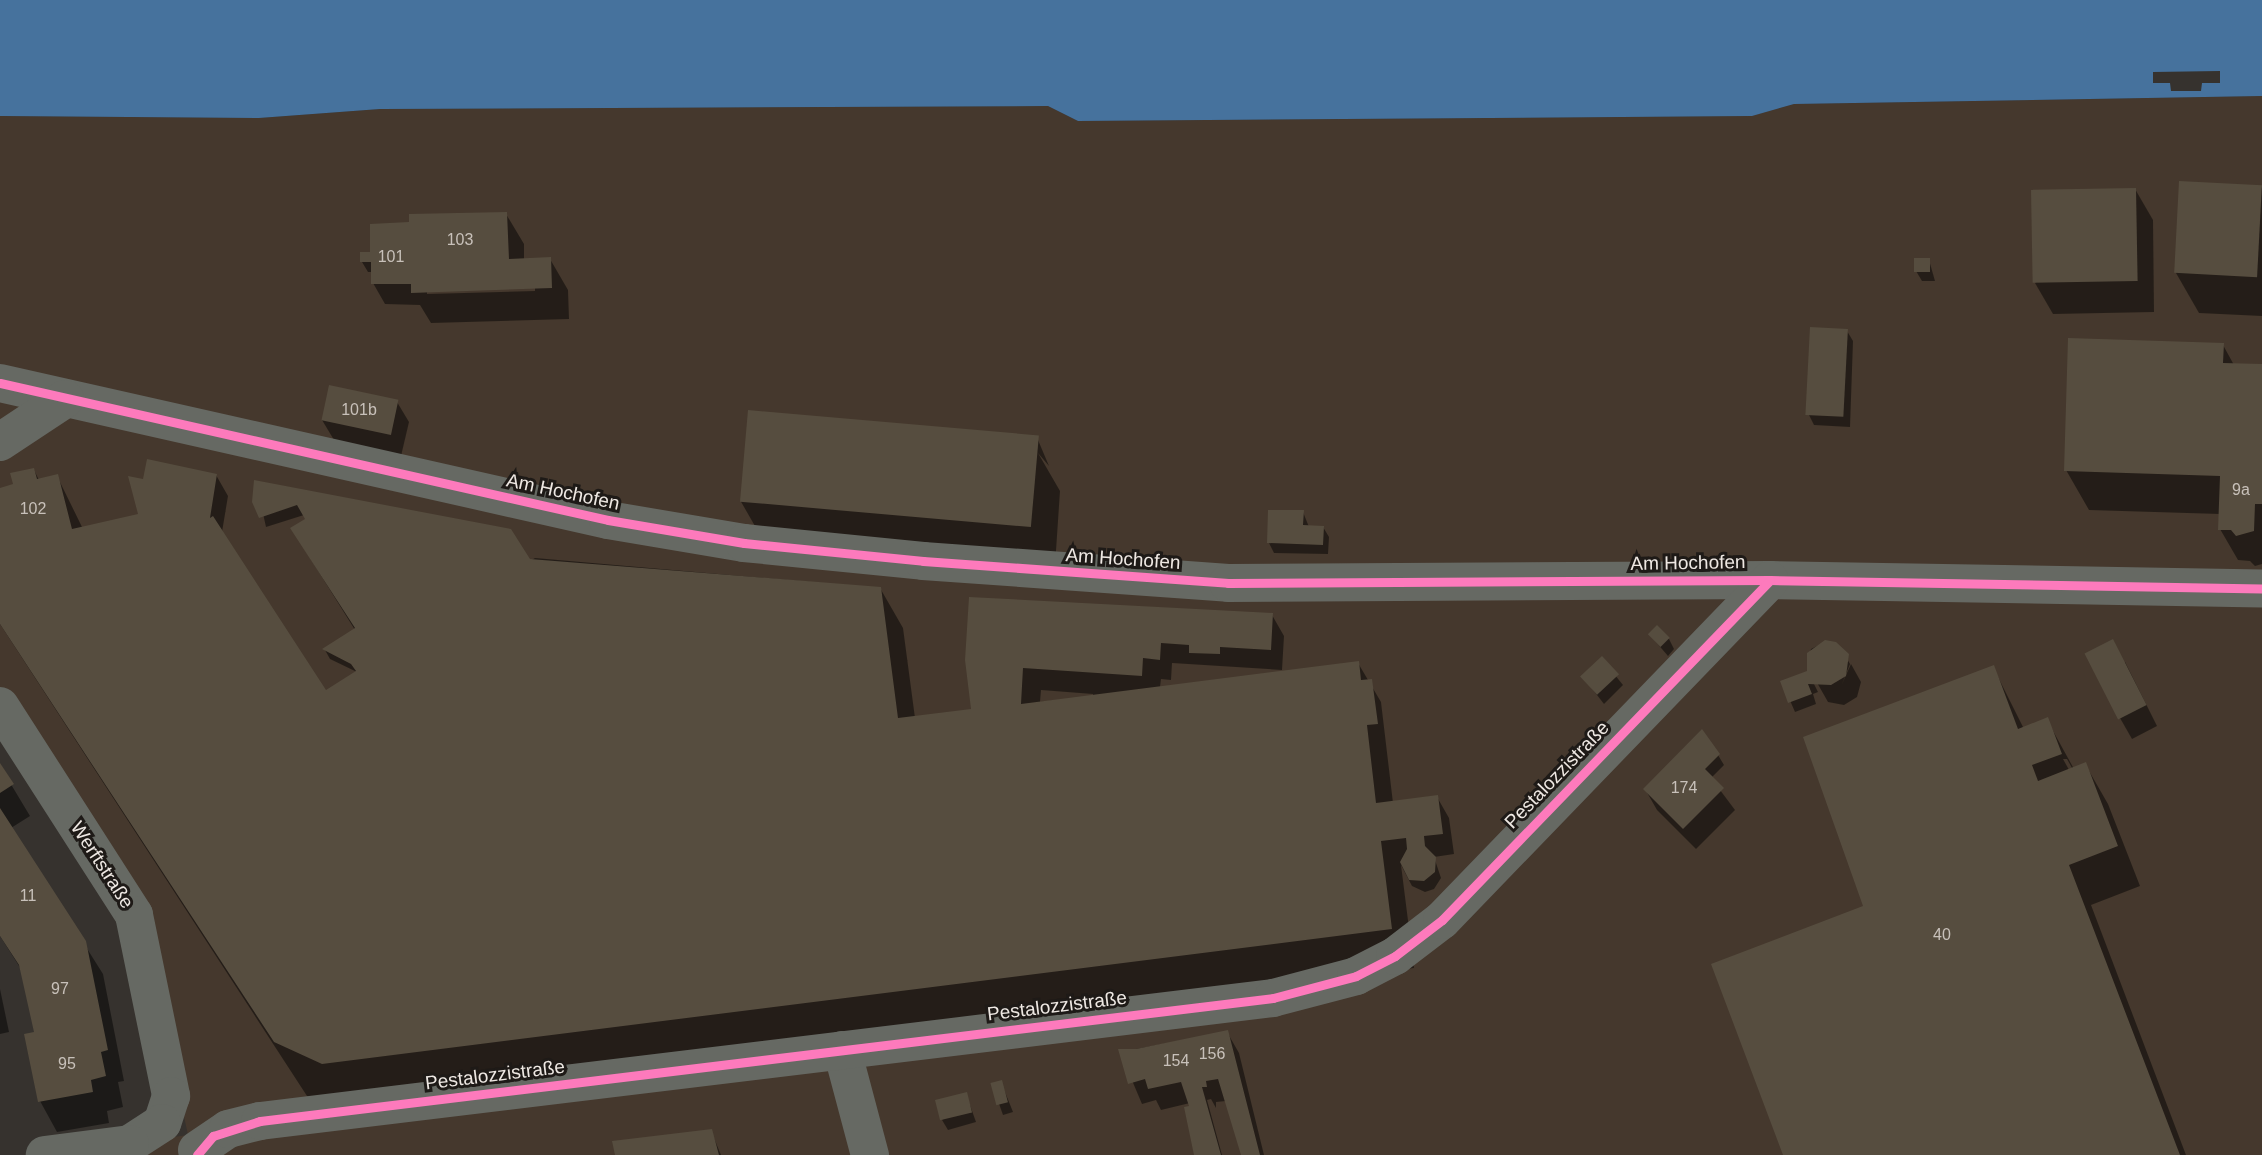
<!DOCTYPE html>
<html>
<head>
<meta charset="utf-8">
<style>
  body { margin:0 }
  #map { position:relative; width:2262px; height:1155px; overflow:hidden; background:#36322e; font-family:Arial,sans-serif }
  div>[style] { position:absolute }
  .built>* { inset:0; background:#45382d }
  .water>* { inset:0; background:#46729d }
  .pier>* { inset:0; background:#36322e }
  .shadow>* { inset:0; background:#0007 }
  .building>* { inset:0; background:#564d3f; transform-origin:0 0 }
  .minor>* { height:38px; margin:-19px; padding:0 19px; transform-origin:19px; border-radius:19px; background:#666963 }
  .cycleway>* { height:9px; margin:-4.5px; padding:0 4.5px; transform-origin:4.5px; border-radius:4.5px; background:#fd7abc }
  span { translate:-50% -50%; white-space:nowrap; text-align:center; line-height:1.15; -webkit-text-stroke:6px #1e1a17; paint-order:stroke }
  .number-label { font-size:16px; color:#c8c1ba }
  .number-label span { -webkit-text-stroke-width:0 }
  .street-label { font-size:19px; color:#eee8e3 }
</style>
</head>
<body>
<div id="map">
  <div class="built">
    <div style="clip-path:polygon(2262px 96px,2262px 1155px,43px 1155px,188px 1135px,139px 906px,0 693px,0 116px,259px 118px,380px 109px,1048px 106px,1078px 121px,1751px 116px,1794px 104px)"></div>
  </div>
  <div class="water">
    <div style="clip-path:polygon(0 0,2262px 0,2262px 96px,1794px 104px,1752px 116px,1078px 121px,1048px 106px,380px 109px,259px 118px,0 116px)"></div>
  </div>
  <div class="pier">
    <div style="clip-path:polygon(2220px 71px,2220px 83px,2202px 83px,2201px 91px,2171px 91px,2170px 83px,2153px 83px,2153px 72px)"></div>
  </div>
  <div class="shadow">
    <div style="clip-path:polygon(2262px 187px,2262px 316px,2199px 313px,2176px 273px)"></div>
    <div style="clip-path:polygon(2135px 189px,2153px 220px,2154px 312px,2053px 314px,2035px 283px)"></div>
    <div style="clip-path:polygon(evenodd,506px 214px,524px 244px,524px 260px,550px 259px,568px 290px,569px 319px,431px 323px,420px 305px,385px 304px,373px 283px,373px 272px,368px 272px,362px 262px,369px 254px,506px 214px,535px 287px,535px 291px,427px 294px,427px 290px,535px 287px)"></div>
    <div style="clip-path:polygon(1929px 260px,1935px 281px,1922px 281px,1916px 271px)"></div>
    <div style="clip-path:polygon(1847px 331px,1853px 341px,1850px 427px,1814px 425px,1809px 415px)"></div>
    <div style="clip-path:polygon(2223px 345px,2234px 365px,2262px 366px,2262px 564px,2255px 566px,2250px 561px,2238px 560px,2220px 529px,2220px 514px,2089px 510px,2066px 470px)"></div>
    <div style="clip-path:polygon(397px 402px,409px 422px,401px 456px,334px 440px,322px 420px)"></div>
    <div style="clip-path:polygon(1038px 440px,1049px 466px,1038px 453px,1060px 491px,1055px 566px,763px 540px,740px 500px)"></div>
    <div style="clip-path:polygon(evenodd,34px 470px,39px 480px,57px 476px,83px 529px,141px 522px,144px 481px,216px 475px,228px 496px,222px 532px,326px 692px,357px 672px,330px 659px,325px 650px,355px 630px,292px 529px,307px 519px,304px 515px,266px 527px,256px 482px,530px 561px,535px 558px,880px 588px,903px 628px,915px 718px,973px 711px,971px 599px,1272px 615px,1284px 636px,1282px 670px,1172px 663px,1171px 680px,1161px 679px,1160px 687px,1358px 663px,1381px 702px,1393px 803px,1437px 797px,1449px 818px,1454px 854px,1434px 857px,1441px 878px,1434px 889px,1425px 892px,1412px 886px,1401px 865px,1414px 968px,736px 1054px,354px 1117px,307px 1096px,0 624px,0 490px,15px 486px,34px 470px,1041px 690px,1093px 694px,1093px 696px,1040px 702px,1041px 690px)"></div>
    <div style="clip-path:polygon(1303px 512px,1309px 527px,1323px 527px,1329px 537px,1328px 554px,1274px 553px,1269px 543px)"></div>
    <div style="clip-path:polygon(1650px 635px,1669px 639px,1674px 649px,1668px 656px)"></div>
    <div style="clip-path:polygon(1825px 642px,1840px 647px,1850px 664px,1842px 684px,1851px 664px,1861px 682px,1857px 697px,1844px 705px,1828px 702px,1807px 665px,1811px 649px)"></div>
    <div style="clip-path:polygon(1602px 659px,1623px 685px,1604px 704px,1583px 677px)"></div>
    <div style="clip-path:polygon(2125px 662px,2157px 726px,2132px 739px,2120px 718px)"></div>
    <div style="clip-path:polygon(evenodd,1993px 667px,2024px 729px,2047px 720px,2074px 769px,2085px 764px,2108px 804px,2140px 886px,2091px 905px,2186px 1155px,1785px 1155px,1866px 907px,1993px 667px,2063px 759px,2067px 759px,2076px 775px,2073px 777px,2063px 759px)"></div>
    <div style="clip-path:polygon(1782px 682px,1813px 682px,1818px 692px,1813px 694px,1816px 704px,1795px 712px)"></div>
    <div style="clip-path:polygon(1718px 755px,1724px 765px,1711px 778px,1735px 810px,1696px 849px,1657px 810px,1645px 789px)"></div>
    <div style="clip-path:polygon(0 766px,30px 816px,11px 828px,103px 974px,124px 1081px,118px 1082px,123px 1107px,107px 1111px,109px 1123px,57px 1132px,40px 1101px,36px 1033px,21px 969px,0 936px)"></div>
    <div style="clip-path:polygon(0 989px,9px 1032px,0 1034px)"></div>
    <div style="clip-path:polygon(1227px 1032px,1239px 1053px,1264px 1155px,1243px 1155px,1226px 1101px,1216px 1102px,1216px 1108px,1211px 1099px,1207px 1100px,1222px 1155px,1196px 1155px,1190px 1103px,1161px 1110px,1156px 1100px,1142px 1104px,1120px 1052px)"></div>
    <div style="clip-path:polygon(1001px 1082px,1013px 1112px,1003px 1115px,992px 1084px)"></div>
    <div style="clip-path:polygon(966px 1094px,976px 1122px,948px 1130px,942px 1120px)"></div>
    <div style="clip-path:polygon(711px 1131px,721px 1155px,616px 1155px)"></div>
  </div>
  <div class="building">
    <div style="left:2179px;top:181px;width:83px;height:92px;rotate:3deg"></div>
    <div style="left:2136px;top:188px;width:93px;height:105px;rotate:89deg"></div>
    <div style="clip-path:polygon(507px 212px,509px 259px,551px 257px,552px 288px,411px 293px,411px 284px,371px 284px,371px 262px,360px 262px,360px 252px,370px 252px,370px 224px,409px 222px,409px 214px)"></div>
    <div style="left:1914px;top:258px;width:16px;height:14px"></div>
    <div style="left:1810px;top:327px;width:38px;height:88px;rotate:3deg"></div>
    <div style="clip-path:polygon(2068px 338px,2224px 343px,2223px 363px,2262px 364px,2262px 504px,2255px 504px,2254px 531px,2236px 536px,2231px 530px,2218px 530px,2220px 476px,2064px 471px)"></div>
    <div style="left:329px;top:385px;width:71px;height:36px;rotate:12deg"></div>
    <div style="left:748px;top:410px;width:292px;height:92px;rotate:5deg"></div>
    <div style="clip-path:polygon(147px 459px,217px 474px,210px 518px,213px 516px,326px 690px,356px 671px,351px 664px,322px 649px,355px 628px,290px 528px,305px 519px,297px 505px,259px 518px,252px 502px,254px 480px,511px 529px,530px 559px,881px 587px,898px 718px,971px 709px,965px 660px,969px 597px,1273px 613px,1271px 650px,1220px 647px,1220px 654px,1189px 653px,1189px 645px,1161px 643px,1160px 660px,1143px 658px,1142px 676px,1023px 668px,1021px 704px,1359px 661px,1361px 680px,1372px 679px,1378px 724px,1367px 725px,1376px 803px,1438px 795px,1443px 834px,1424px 836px,1425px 846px,1436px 857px,1435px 872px,1424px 881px,1409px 880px,1400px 862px,1407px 849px,1406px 838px,1381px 841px,1392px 929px,322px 1064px,274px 1042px,0 624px,0 488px,13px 484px,10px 473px,34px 468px,37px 479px,58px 474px,72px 529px,138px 514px,128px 476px,143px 479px)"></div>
    <div style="clip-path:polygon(1268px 510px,1304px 510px,1303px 525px,1324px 526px,1323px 545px,1267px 543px)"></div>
    <div style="left:1657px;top:625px;width:18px;height:13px;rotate:45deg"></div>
    <div style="left:2113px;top:639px;width:74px;height:32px;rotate:63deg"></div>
    <div style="clip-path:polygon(1825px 640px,1836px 642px,1849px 654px,1846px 676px,1831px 685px,1808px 684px,1812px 694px,1788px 703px,1780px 681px,1807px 671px,1807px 653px)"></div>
    <div style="left:1602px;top:656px;width:25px;height:30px;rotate:47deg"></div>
    <div style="clip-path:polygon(1994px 665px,2018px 729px,2048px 717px,2062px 754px,2032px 765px,2038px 781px,2086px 762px,2118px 846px,2069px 865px,2180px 1155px,1783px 1155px,1711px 964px,1863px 906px,1803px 737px)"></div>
    <div style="clip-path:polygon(1702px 729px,1720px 754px,1705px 769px,1724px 788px,1683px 829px,1643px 789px)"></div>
    <div style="clip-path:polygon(0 763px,14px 784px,0 793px)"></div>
    <div style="clip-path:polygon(0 808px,86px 941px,108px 1050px,101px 1052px,106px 1076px,91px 1080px,93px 1092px,38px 1102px,24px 1034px,34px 1032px,19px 965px,0 936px)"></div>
    <div style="clip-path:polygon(1228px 1030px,1260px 1155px,1241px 1155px,1218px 1079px,1206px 1081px,1207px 1087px,1202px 1087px,1221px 1155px,1194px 1155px,1184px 1107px,1189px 1106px,1181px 1082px,1148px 1089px,1145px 1079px,1128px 1084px,1118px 1049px,1136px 1049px)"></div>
    <div style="left:1002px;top:1080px;width:23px;height:12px;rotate:75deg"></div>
    <div style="left:967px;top:1092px;width:21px;height:33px;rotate:76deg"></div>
    <div style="clip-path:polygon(712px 1129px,719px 1155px,615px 1155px,612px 1141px)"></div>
  </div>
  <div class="minor">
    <div style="left:0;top:383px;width:623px;rotate:12.7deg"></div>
    <div style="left:608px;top:520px;width:138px;rotate:9.6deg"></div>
    <div style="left:744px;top:543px;width:180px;rotate:5.7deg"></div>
    <div style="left:923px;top:561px;width:306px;rotate:4.1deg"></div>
    <div style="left:1228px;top:583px;width:542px;rotate:-0.32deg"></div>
    <div style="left:1770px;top:580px;width:492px;rotate:1deg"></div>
    <div style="left:0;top:442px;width:78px;rotate:-33.5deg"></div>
    <div style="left:0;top:706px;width:248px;rotate:57.3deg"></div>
    <div style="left:134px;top:915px;width:185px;rotate:78.4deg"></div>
    <div style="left:171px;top:1096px;width:28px;rotate:108deg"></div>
    <div style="left:162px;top:1123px;width:38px;rotate:147deg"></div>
    <div style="left:130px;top:1144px;width:86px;rotate:172.6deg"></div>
    <div style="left:842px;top:1050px;width:109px;rotate:75.1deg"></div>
    <div style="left:197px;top:1150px;width:37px;rotate:-34deg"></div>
    <div style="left:228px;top:1129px;width:33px;rotate:-14deg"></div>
    <div style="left:260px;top:1121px;width:1020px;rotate:-6.92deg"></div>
    <div style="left:1273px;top:998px;width:86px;rotate:-14.8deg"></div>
    <div style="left:1356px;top:976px;width:44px;rotate:-27.1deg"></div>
    <div style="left:1395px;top:956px;width:59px;rotate:-37.5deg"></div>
    <div style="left:1442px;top:920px;width:472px;rotate:-46deg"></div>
  </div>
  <div class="cycleway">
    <div style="left:0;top:383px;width:623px;rotate:12.7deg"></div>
    <div style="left:608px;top:520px;width:138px;rotate:9.6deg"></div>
    <div style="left:744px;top:543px;width:180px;rotate:5.7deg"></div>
    <div style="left:923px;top:561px;width:306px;rotate:4.1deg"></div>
    <div style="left:1228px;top:583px;width:542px;rotate:-0.32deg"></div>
    <div style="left:1770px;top:580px;width:492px;rotate:1deg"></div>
    <div style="left:197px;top:1155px;width:25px;rotate:-50deg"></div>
    <div style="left:213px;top:1136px;width:49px;rotate:-17.7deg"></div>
    <div style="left:260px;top:1121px;width:1020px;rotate:-6.92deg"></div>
    <div style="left:1273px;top:998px;width:86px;rotate:-14.8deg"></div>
    <div style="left:1356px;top:976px;width:44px;rotate:-27.1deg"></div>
    <div style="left:1395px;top:956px;width:59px;rotate:-37.5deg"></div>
    <div style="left:1442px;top:920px;width:472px;rotate:-46deg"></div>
  </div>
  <div class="number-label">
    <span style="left:460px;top:240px">103</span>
    <span style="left:391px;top:257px">101</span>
    <span style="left:359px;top:410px">101b</span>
    <span style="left:2241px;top:490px">9a</span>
    <span style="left:33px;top:509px">102</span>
    <span style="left:1684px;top:788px">174</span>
    <span style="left:28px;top:896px">11</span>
    <span style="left:1942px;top:935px">40</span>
    <span style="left:60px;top:989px">97</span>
    <span style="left:1212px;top:1054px">156</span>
    <span style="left:1176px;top:1061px">154</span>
    <span style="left:67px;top:1064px">95</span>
  </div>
  <div class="street-label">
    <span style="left:563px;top:492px;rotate:12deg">Am Hochofen</span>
    <span style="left:1123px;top:559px;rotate:4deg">Am Hochofen</span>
    <span style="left:1688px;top:563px;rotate:-1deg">Am Hochofen</span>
    <span style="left:1557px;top:775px;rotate:-46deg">Pestalozzistraße</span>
    <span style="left:102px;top:865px;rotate:57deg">Werftstraße</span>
    <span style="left:1057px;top:1006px;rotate:-7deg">Pestalozzistraße</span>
    <span style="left:495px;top:1075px;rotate:-7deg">Pestalozzistraße</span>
  </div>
</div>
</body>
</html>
